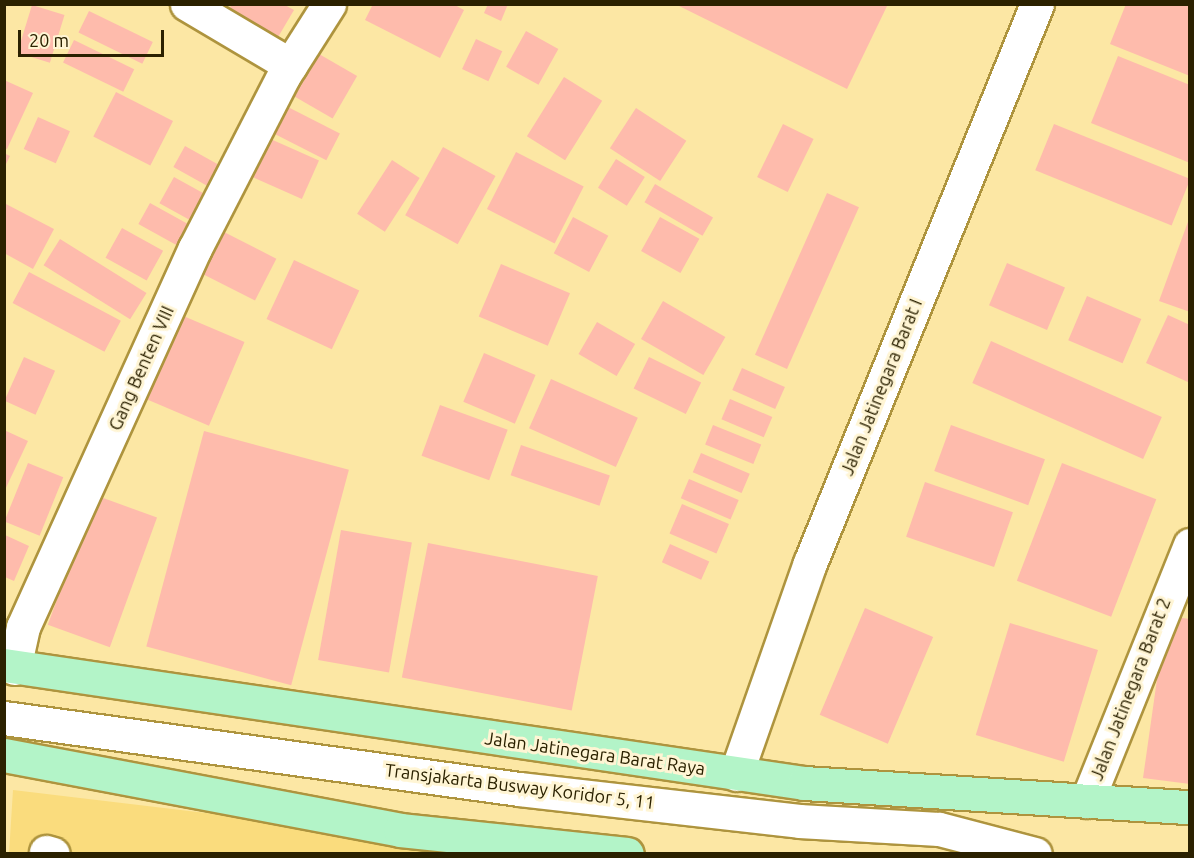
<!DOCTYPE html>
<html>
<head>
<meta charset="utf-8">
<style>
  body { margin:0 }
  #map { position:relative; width:1194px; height:858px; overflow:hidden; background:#fce7a4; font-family:Ubuntu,sans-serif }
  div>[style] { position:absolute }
  .built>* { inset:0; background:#fadc7d }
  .building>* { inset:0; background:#febbac; transform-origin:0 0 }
  .roads { filter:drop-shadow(2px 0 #ae943e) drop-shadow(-2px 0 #ae943e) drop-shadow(0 2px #ae943e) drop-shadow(0 -2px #ae943e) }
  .minor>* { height:33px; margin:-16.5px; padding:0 16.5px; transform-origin:16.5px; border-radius:16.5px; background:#fff }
  .major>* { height:33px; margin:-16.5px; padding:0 16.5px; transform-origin:16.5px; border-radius:16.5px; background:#b3f4c8 }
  span { translate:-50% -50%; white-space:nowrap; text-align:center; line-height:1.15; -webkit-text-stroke:6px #fff5d4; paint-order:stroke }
  .street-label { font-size:18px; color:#2b2100 }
  .frame { position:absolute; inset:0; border:6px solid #2b2100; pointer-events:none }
  .scale { position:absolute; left:18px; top:30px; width:146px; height:27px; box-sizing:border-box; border:3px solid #2b2100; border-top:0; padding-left:8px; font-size:18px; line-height:21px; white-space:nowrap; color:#2b2100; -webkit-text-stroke:4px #fff5d4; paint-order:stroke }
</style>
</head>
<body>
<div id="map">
  <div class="built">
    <div style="clip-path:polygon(13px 790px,541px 853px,9px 854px)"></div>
  </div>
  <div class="building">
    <div style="clip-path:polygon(232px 4px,283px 4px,294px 10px,271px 49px,223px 21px)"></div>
    <div style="clip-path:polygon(373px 4px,453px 4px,464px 10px,440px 58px,365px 20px)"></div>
    <div style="clip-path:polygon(488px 4px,508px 4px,501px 21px,484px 13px)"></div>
    <div style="clip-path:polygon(675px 4px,888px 4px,847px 89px)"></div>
    <div style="clip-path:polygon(1126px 4px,1190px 4px,1190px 76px,1110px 44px)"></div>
    <div style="left:32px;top:5px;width:34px;height:50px;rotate:17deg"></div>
    <div style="left:89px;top:11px;width:71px;height:24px;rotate:26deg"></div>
    <div style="left:526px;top:31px;width:37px;height:41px;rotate:29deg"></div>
    <div style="left:476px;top:39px;width:29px;height:33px;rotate:25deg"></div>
    <div style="left:74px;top:40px;width:67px;height:25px;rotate:26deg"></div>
    <div style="left:319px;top:54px;width:44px;height:49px;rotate:30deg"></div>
    <div style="clip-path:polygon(1118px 56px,1190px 85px,1190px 163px,1091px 123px)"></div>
    <div style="left:564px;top:77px;width:45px;height:70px;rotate:32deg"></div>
    <div style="clip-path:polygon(4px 80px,33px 93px,7px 149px,4px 148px)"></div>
    <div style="left:116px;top:92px;width:64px;height:50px;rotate:27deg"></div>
    <div style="left:282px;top:104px;width:65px;height:30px;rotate:27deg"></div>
    <div style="left:636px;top:108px;width:60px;height:48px;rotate:33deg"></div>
    <div style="left:38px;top:117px;width:35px;height:35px;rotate:24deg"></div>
    <div style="left:783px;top:124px;width:34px;height:59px;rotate:26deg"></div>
    <div style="left:1054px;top:124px;width:147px;height:50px;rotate:22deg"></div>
    <div style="left:266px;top:137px;width:58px;height:42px;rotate:24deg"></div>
    <div style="left:185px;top:146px;width:39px;height:24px;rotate:29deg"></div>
    <div style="left:443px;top:147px;width:60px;height:78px;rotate:29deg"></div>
    <div style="left:516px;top:152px;width:76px;height:64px;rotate:27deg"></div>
    <div style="clip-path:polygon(4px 153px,10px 156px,4px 168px)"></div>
    <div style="left:616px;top:159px;width:34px;height:34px;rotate:32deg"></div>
    <div style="left:392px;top:160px;width:33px;height:64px;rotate:33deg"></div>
    <div style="left:174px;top:177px;width:43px;height:30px;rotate:29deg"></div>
    <div style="left:655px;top:184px;width:67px;height:21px;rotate:30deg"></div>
    <div style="left:827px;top:193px;width:35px;height:177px;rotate:24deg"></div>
    <div style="clip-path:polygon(4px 203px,54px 229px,33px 269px,4px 253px)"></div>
    <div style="left:150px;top:203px;width:47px;height:24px;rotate:29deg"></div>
    <div style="left:573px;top:217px;width:40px;height:41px;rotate:28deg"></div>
    <div style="left:660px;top:217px;width:45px;height:39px;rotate:29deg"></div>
    <div style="clip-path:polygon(1189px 219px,1190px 219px,1190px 312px,1159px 301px)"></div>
    <div style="left:122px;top:228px;width:47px;height:34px;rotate:29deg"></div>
    <div style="left:222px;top:231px;width:61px;height:47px;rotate:27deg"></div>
    <div style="left:60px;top:239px;width:102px;height:31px;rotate:32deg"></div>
    <div style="left:294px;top:260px;width:72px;height:65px;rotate:25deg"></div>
    <div style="left:1007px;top:263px;width:63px;height:46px;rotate:23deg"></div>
    <div style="left:501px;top:264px;width:75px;height:57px;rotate:23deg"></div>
    <div style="left:29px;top:272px;width:104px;height:35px;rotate:28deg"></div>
    <div style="left:1087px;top:296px;width:59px;height:48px;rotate:23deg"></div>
    <div style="left:663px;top:301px;width:72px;height:44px;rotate:30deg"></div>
    <div style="left:181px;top:315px;width:69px;height:91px;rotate:23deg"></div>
    <div style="clip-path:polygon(1168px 315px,1190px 325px,1190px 383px,1146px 363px)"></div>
    <div style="left:597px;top:322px;width:44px;height:37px;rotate:30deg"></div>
    <div style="left:991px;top:341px;width:187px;height:46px;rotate:24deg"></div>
    <div style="left:484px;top:353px;width:56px;height:53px;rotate:23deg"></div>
    <div style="left:24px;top:357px;width:34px;height:48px;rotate:24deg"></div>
    <div style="left:649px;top:357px;width:58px;height:35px;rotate:26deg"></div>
    <div style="left:742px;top:368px;width:47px;height:24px;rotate:24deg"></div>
    <div style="left:551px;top:379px;width:95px;height:54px;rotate:24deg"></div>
    <div style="left:730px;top:399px;width:46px;height:22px;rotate:23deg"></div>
    <div style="left:440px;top:405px;width:72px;height:54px;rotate:20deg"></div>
    <div style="left:713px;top:425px;width:52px;height:21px;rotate:22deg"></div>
    <div style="left:951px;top:425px;width:100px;height:49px;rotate:20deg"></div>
    <div style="clip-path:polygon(4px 430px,28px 441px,4px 492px)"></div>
    <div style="left:204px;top:431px;width:150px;height:223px;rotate:15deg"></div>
    <div style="left:521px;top:445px;width:94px;height:32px;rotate:19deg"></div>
    <div style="left:701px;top:453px;width:53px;height:21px;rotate:23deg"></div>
    <div style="left:28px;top:463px;width:38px;height:63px;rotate:22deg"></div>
    <div style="left:1062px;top:463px;width:101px;height:126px;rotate:21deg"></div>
    <div style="left:689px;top:479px;width:54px;height:21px;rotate:23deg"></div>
    <div style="left:925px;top:482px;width:93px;height:58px;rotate:19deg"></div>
    <div style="left:95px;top:495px;width:66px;height:138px;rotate:20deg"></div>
    <div style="left:682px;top:504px;width:51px;height:32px;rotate:23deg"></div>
    <div style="left:341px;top:530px;width:72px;height:132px;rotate:10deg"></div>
    <div style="clip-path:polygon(5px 535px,29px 546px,14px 581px,5px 577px)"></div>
    <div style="left:428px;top:543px;width:173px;height:137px;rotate:11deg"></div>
    <div style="left:670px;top:544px;width:43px;height:20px;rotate:24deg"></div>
    <div style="left:865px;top:608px;width:74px;height:116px;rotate:23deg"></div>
    <div style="clip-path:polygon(1166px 616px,1190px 619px,1190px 784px,1143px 778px)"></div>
    <div style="left:1010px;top:623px;width:92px;height:117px;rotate:17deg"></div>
  </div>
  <div class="roads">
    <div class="minor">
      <div style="left:187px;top:4px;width:120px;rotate:30.6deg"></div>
      <div style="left:14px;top:668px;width:42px;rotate:-77.6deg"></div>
      <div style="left:23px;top:627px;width:416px;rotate:-65.6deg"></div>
      <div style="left:195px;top:248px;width:195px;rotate:-62.8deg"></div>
      <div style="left:284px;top:75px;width:84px;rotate:-57.6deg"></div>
      <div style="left:4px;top:718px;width:520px;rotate:7.85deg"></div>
      <div style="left:519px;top:789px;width:282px;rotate:6.5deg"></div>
      <div style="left:799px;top:821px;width:140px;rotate:3.3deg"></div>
      <div style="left:939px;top:829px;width:99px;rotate:14.6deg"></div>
      <div style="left:736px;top:774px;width:224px;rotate:-70.7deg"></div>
      <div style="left:810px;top:563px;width:603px;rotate:-67.9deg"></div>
      <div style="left:1087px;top:801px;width:276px;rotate:-68.1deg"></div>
      <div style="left:46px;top:852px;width:7px;rotate:16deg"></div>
    </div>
    <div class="major">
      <div style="left:4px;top:665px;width:809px;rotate:8.39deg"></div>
      <div style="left:804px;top:783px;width:387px;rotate:3.6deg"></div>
      <div style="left:4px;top:755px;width:403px;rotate:10.7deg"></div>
      <div style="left:400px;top:830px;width:228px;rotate:6deg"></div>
    </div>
  </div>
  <div class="street-label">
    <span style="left:141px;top:368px;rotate:-66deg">Gang Benten VIII</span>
    <span style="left:881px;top:387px;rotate:-68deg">Jalan Jatinegara Barat I</span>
    <span style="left:1130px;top:689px;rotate:-69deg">Jalan Jatinegara Barat 2</span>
    <span style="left:595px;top:753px;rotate:8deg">Jalan Jatinegara Barat Raya</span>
    <span style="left:520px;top:786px;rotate:7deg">Transjakarta Busway Koridor 5, 11</span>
  </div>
  <div class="frame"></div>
  <div class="scale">20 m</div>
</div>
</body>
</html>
